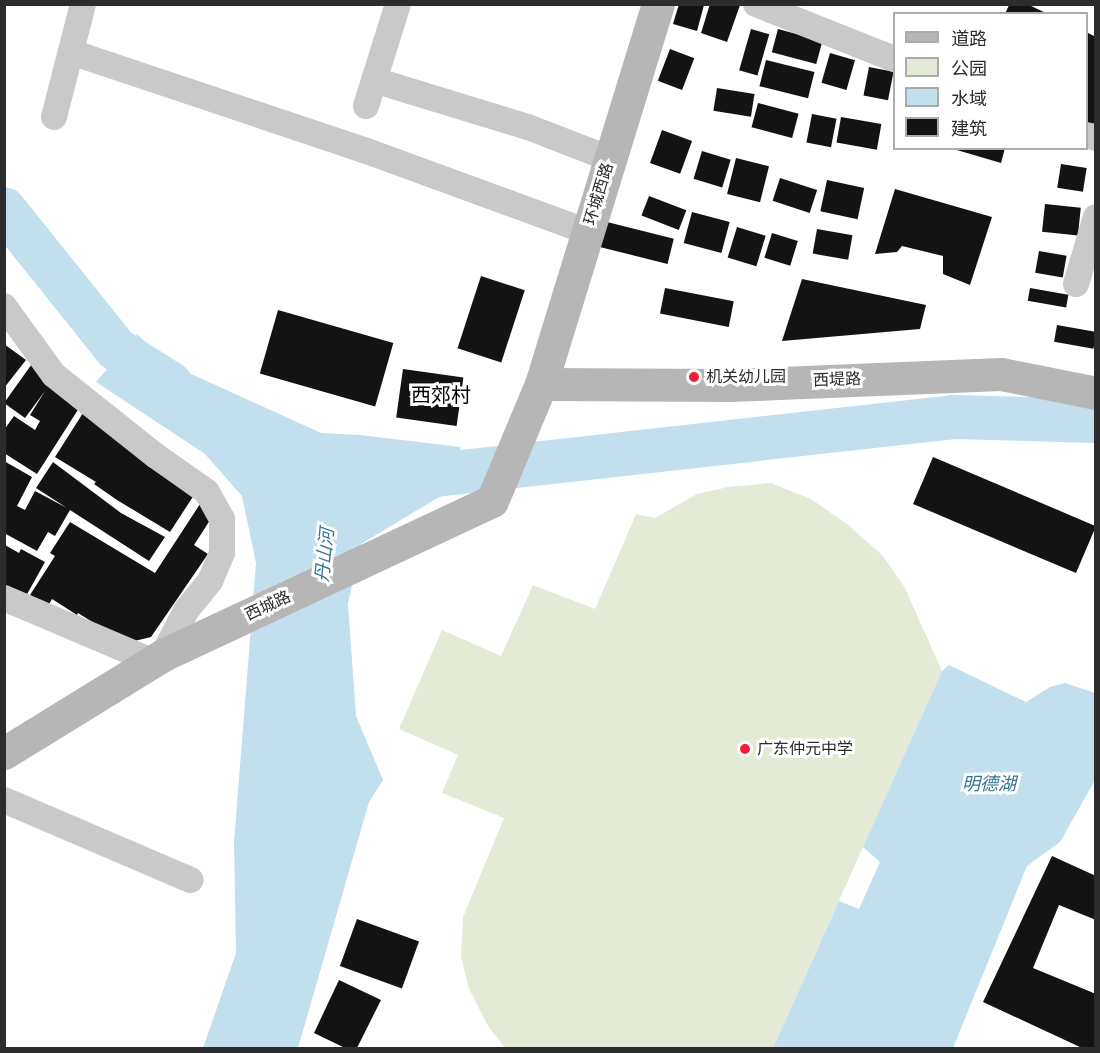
<!DOCTYPE html>
<html>
<head>
<meta charset="utf-8">
<style>
  body { margin:0 }
  #map { position:relative; width:1100px; height:1053px; overflow:hidden; background:#fff; font-family:Figtree,"Noto Sans SC",sans-serif }
  div>[style] { position:absolute }
  .green>* { inset:0; background:#e3ebd7 }
  .water>* { inset:0; background:#c1dfed }
  .river>* { height:44px; margin:-22px; padding:0 22px; transform-origin:22px; border-radius:22px; background:#c1dfed }
  .building>* { inset:0; background:#131313; transform-origin:0 0 }
  .street>* { height:26px; margin:-13px; padding:0 13px; transform-origin:13px; border-radius:13px; background:#c9c9c9 }
  .secondary>* { height:33px; margin:-16.5px; padding:0 16.5px; transform-origin:16.5px; border-radius:16.5px; background:#b6b6b6 }
  .dots>* { width:16px; height:16px; translate:-50% -50%; box-sizing:border-box; border:3px solid #fff; border-radius:50% }
  span { translate:-50% -50%; white-space:nowrap; text-align:center; line-height:1.15; -webkit-text-stroke:6px #fff; paint-order:stroke }
  .street-label { font-size:16px; color:#2c2c2c }
  .poi-label { font-size:16px; color:#2c2c2c }
  .left { translate:0 -50%; text-align:left }
  .water-label { font-size:18px; color:#337594; font-style:italic }
  .quarter-label { font-size:20px; color:#000 }
  .frame { position:absolute; inset:0; border:6px solid #2c2c2c; pointer-events:none }
  .legend { position:absolute; left:893px; top:12px; width:195px; height:138px; box-sizing:border-box; background:#fff; border:2px solid #ababab; margin:0; padding:8px 10px; list-style:none; font-size:18px; color:#2c2c2c }
  .legend li { display:flex; align-items:center; gap:12px; height:30px }
  .legend b { width:30px; border:2px solid #ababab }
</style>
</head>
<body>
<div id="map">
  <div class="green">
    <div style="clip-path:polygon(771px 483px,811px 499px,847px 524px,882px 555px,904px 586px,942px 671px,773px 1048px,505px 1048px,488px 1026px,469px 989px,461px 957px,463px 917px,504px 818px,442px 793px,458px 755px,399px 729px,442px 630px,501px 656px,533px 585px,595px 609px,636px 514px,655px 518px,697px 494px,728px 487px)"></div>
  </div>
  <div class="water">
    <div style="clip-path:polygon(137px 334px,165px 362px,321px 433px,360px 435px,460px 447px,470px 489px,439px 497px,361px 544px,348px 604px,356px 716px,383px 780px,369px 802px,298px 1048px,203px 1048px,236px 953px,234px 842px,256px 563px,242px 496px,205px 454px,96px 382px)"></div>
    <div style="clip-path:polygon(949px 665px,1026px 702px,1050px 687px,1065px 683px,1095px 693px,1095px 780px,1060px 842px,1027px 866px,953px 1048px,773px 1048px,839px 901px,859px 909px,880px 862px,863px 847px,942px 671px)"></div>
  </div>
  <div class="river">
    <div style="left:4px;top:209px;width:179px;rotate:51.3deg"></div>
    <div style="left:116px;top:349px;width:65px;rotate:32.5deg"></div>
    <div style="left:408px;top:478px;width:549px;rotate:-6.37deg"></div>
    <div style="left:954px;top:417px;width:142px;rotate:1.6deg"></div>
  </div>
  <div class="building">
    <div style="clip-path:polygon(679px 4px,704px 5px,697px 31px,673px 24px)"></div>
    <div style="clip-path:polygon(710px 4px,740px 5px,727px 42px,701px 33px)"></div>
    <div style="clip-path:polygon(1009px 5px,1029px 5px,1048px 14px,1005px 14px)"></div>
    <div style="left:751px;top:29px;width:19px;height:43px;rotate:16deg"></div>
    <div style="left:778px;top:29px;width:46px;height:24px;rotate:15deg"></div>
    <div style="clip-path:polygon(1086px 32px,1096px 37px,1096px 119px,1092px 126px,1086px 124px)"></div>
    <div style="left:670px;top:49px;width:26px;height:34px;rotate:21deg"></div>
    <div style="left:830px;top:53px;width:26px;height:31px;rotate:16deg"></div>
    <div style="left:766px;top:60px;width:50px;height:27px;rotate:14deg"></div>
    <div style="left:869px;top:67px;width:25px;height:29px;rotate:11deg"></div>
    <div style="left:717px;top:88px;width:38px;height:23px;rotate:9deg"></div>
    <div style="left:758px;top:103px;width:42px;height:25px;rotate:15deg"></div>
    <div style="left:812px;top:114px;width:25px;height:29px;rotate:11deg"></div>
    <div style="left:841px;top:117px;width:41px;height:26px;rotate:10deg"></div>
    <div style="left:662px;top:130px;width:32px;height:35px;rotate:20deg"></div>
    <div style="clip-path:polygon(950px 148px,1005px 148px,1001px 163px)"></div>
    <div style="left:702px;top:151px;width:30px;height:29px;rotate:17deg"></div>
    <div style="left:736px;top:158px;width:34px;height:37px;rotate:14deg"></div>
    <div style="left:1061px;top:164px;width:26px;height:24px;rotate:9deg"></div>
    <div style="left:780px;top:178px;width:39px;height:24px;rotate:18deg"></div>
    <div style="left:827px;top:180px;width:38px;height:32px;rotate:12deg"></div>
    <div style="clip-path:polygon(895px 189px,992px 217px,970px 285px,943px 274px,943px 256px,902px 246px,897px 252px,875px 254px)"></div>
    <div style="left:649px;top:196px;width:40px;height:21px;rotate:21deg"></div>
    <div style="left:1045px;top:204px;width:36px;height:28px;rotate:6deg"></div>
    <div style="left:692px;top:212px;width:39px;height:32px;rotate:15deg"></div>
    <div style="left:603px;top:221px;width:73px;height:26px;rotate:14deg"></div>
    <div style="left:737px;top:227px;width:30px;height:32px;rotate:17deg"></div>
    <div style="left:817px;top:229px;width:36px;height:25px;rotate:10deg"></div>
    <div style="left:772px;top:233px;width:27px;height:26px;rotate:17deg"></div>
    <div style="left:1039px;top:251px;width:28px;height:22px;rotate:10deg"></div>
    <div style="left:481px;top:276px;width:46px;height:76px;rotate:18deg"></div>
    <div style="clip-path:polygon(802px 279px,926px 305px,920px 329px,782px 341px)"></div>
    <div style="left:665px;top:288px;width:70px;height:26px;rotate:11deg"></div>
    <div style="left:1030px;top:288px;width:39px;height:13px;rotate:10deg"></div>
    <div style="left:278px;top:310px;width:120px;height:66px;rotate:16deg"></div>
    <div style="left:1057px;top:325px;width:40px;height:17px;rotate:10deg"></div>
    <div style="clip-path:polygon(4px 344px,26px 360px,4px 388px)"></div>
    <div style="clip-path:polygon(34px 361px,81px 405px,37px 474px,4px 453px,4px 430px,14px 416px,35px 430px,40px 421px,30px 415px,45px 391px,25px 418px,4px 403px)"></div>
    <div style="left:403px;top:369px;width:61px;height:49px;rotate:8deg"></div>
    <div style="clip-path:polygon(83px 413px,196px 492px,170px 532px,117px 500px,94px 484px,96px 482px,55px 457px)"></div>
    <div style="left:933px;top:457px;width:177px;height:51px;rotate:23deg"></div>
    <div style="clip-path:polygon(4px 461px,32px 477px,17px 506px,25px 510px,35px 491px,67px 508px,36px 488px,53px 462px,121px 513px,165px 537px,149px 561px,70px 510px,55px 536px,48px 532px,37px 551px,4px 533px)"></div>
    <div style="clip-path:polygon(200px 504px,214px 514px,194px 545px,208px 554px,151px 637px,126px 643px,78px 613px,77px 615px,52px 599px,48px 606px,30px 595px,55px 556px,50px 553px,70px 522px,155px 573px)"></div>
    <div style="clip-path:polygon(5px 545px,19px 553px,21px 549px,45px 562px,26px 596px,5px 585px)"></div>
    <div style="clip-path:polygon(1052px 856px,1096px 876px,1096px 920px,1059px 905px,1033px 968px,1096px 994px,1096px 1048px,1082px 1048px,983px 1002px)"></div>
    <div style="left:357px;top:919px;width:66px;height:50px;rotate:20deg"></div>
    <div style="clip-path:polygon(339px 980px,381px 1000px,357px 1048px,345px 1048px,314px 1033px)"></div>
  </div>
  <div class="street">
    <div style="left:756px;top:4px;width:149px;rotate:21.7deg"></div>
    <div style="left:71px;top:52px;width:309px;rotate:18.5deg"></div>
    <div style="left:364px;top:150px;width:239px;rotate:20.1deg"></div>
    <div style="left:374px;top:80px;width:161px;rotate:17deg"></div>
    <div style="left:528px;top:127px;width:88px;rotate:21.3deg"></div>
    <div style="left:366px;top:106px;width:107px;rotate:-72.6deg"></div>
    <div style="left:54px;top:117px;width:117px;rotate:-75.6deg"></div>
    <div style="left:1086px;top:135px;width:10px;rotate:17deg"></div>
    <div style="left:1076px;top:284px;width:70px;rotate:-73.4deg"></div>
    <div style="left:4px;top:306px;width:85px;rotate:54.1deg"></div>
    <div style="left:54px;top:375px;width:130px;rotate:38.5deg"></div>
    <div style="left:156px;top:456px;width:62px;rotate:35.2deg"></div>
    <div style="left:207px;top:492px;width:31px;rotate:61deg"></div>
    <div style="left:222px;top:519px;width:34px;rotate:90deg"></div>
    <div style="left:222px;top:553px;width:30px;rotate:113deg"></div>
    <div style="left:210px;top:581px;width:36px;rotate:129deg"></div>
    <div style="left:187px;top:609px;width:52px;rotate:117.6deg"></div>
    <div style="left:4px;top:598px;width:161px;rotate:23.1deg"></div>
    <div style="left:4px;top:800px;width:203px;rotate:23.2deg"></div>
  </div>
  <div class="secondary">
    <div style="left:541px;top:384px;width:188px;rotate:0.3deg"></div>
    <div style="left:729px;top:385px;width:272px;rotate:-2.3deg"></div>
    <div style="left:1001px;top:374px;width:97px;rotate:11.3deg"></div>
    <div style="left:4px;top:753px;width:187px;rotate:-31.6deg"></div>
    <div style="left:163px;top:655px;width:363px;rotate:-25.1deg"></div>
    <div style="left:492px;top:501px;width:127px;rotate:-67.3deg"></div>
    <div style="left:541px;top:384px;width:398px;rotate:-72.9deg"></div>
  </div>
  <div class="dots">
    <div style="left:694px;top:377px;background:#f41c3a"></div>
    <div style="left:745px;top:749px;background:#f41c3a"></div>
  </div>
  <div class="street-label">
    <span style="left:599px;top:194px;rotate:-73deg">环城西路</span>
    <span style="left:837px;top:380px;rotate:-2deg">西堤路</span>
    <span style="left:268px;top:606px;rotate:-25deg">西城路</span>
  </div>
  <div class="poi-label">
    <span class="left" style="left:706px;top:377px">机关幼儿园</span>
    <span class="left" style="left:757px;top:749px">广东仲元中学</span>
  </div>
  <div class="water-label">
    <span style="left:325px;top:555px;rotate:-84deg">丹山河</span>
    <span style="left:989px;top:784px">明德湖</span>
  </div>
  <div class="quarter-label">
    <span style="left:441px;top:395px">西郊村</span>
  </div>
  <div class="frame"></div>
  <ul class="legend">
  <li><b style="height:8px;background:#b6b6b6"></b>道路</li>
  <li><b style="height:16px;background:#e3ebd7"></b>公园</li>
  <li><b style="height:16px;background:#c1dfed"></b>水域</li>
  <li><b style="height:16px;background:#131313"></b>建筑</li>
  </ul>
</div>
</body>
</html>
